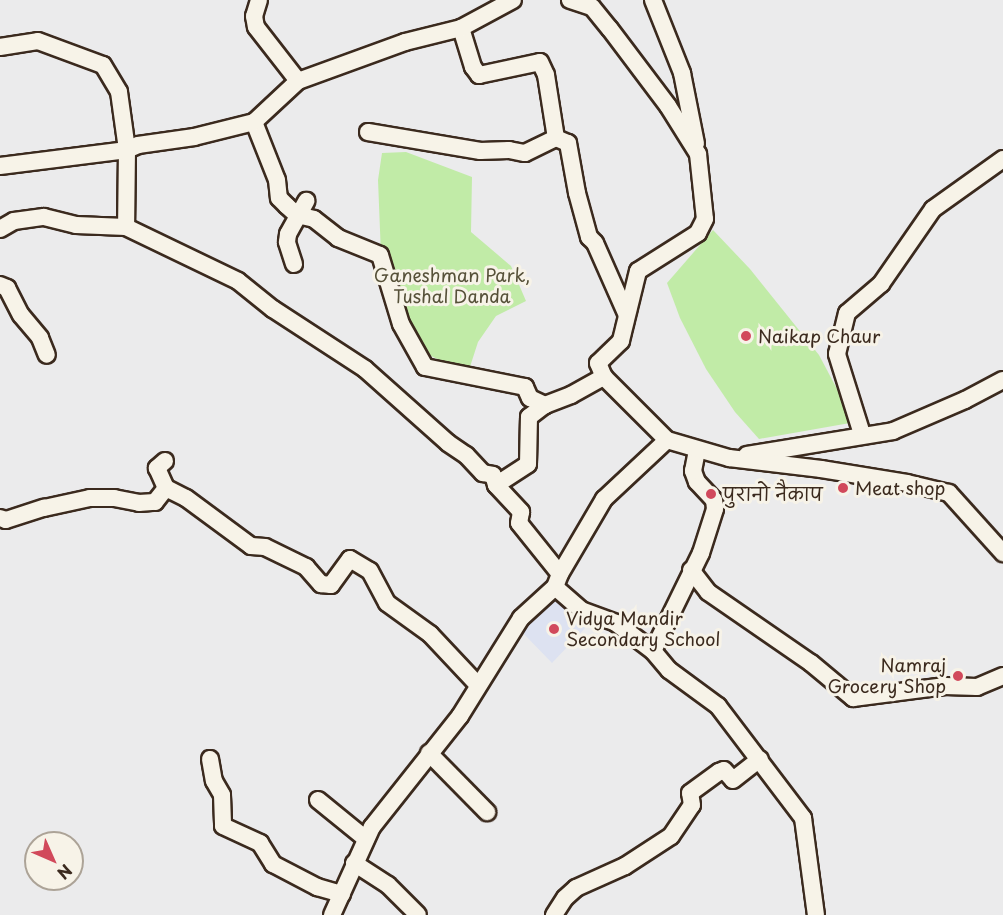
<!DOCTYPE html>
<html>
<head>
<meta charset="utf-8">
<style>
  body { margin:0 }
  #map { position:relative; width:1003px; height:915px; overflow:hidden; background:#ebebec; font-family:"Playpen Sans","Playpen Sans Deva",sans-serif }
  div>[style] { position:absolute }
  .built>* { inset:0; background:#dde2f1 }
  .green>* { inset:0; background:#c1eba7 }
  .roads { filter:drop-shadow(2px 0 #3b2a1e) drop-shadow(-2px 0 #3b2a1e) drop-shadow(0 2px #3b2a1e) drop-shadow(0 -2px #3b2a1e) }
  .minor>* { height:16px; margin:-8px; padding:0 8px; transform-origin:8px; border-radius:8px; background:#f7f3e8 }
  .dots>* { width:16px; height:16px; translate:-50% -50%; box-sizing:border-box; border:3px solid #f7f3e8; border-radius:50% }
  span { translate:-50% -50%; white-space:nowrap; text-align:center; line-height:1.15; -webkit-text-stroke:6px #f7f3e8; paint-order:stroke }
  .park-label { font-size:18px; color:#565139 }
  .poi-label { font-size:18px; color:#3b2a1e }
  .left { translate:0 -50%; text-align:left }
  .right { translate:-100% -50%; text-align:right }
  .north { position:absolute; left:24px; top:831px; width:60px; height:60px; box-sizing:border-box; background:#f7f3e8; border:2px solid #aca397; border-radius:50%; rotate:135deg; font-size:16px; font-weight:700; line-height:24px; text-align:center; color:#3b2a1e }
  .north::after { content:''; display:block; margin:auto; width:21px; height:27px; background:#d1495b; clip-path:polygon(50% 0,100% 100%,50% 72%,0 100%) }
</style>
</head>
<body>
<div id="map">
  <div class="built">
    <div style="clip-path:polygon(555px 599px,587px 626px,552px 663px,521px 631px)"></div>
  </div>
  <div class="green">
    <div style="clip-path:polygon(406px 152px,472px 177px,471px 232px,511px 266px,526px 301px,496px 316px,478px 342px,468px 373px,431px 356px,404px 316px,381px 255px,378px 180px,382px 153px)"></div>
    <div style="clip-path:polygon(713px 230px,750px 269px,819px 355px,846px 406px,850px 423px,759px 439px,735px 412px,706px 369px,680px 318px,667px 283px)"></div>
  </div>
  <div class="roads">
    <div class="minor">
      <div style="left:259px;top:0;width:17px;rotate:107deg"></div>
      <div style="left:254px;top:16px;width:11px;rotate:80deg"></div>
      <div style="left:256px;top:27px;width:68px;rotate:52.1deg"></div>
      <div style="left:570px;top:0;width:23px;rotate:18deg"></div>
      <div style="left:592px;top:7px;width:28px;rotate:51deg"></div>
      <div style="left:610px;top:29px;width:96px;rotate:53deg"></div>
      <div style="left:668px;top:106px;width:57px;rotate:58deg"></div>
      <div style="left:698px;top:154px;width:65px;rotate:83.9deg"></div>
      <div style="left:705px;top:219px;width:16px;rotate:117deg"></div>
      <div style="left:698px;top:233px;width:71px;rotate:147.7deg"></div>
      <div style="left:638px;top:271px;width:72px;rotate:103.7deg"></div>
      <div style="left:621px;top:341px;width:32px;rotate:136deg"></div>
      <div style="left:598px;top:363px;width:15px;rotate:67deg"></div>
      <div style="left:604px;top:377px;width:89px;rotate:45deg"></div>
      <div style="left:653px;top:0;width:79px;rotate:68.3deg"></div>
      <div style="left:682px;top:73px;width:72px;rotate:78.8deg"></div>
      <div style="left:461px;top:28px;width:41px;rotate:72.9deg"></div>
      <div style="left:473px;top:67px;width:10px;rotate:53deg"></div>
      <div style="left:479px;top:75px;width:62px;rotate:-12deg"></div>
      <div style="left:540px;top:62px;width:14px;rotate:65deg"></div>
      <div style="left:546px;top:75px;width:64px;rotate:81deg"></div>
      <div style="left:0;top:47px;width:38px;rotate:-9deg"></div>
      <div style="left:38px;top:41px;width:69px;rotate:20.3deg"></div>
      <div style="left:103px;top:65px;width:31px;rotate:59deg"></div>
      <div style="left:119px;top:92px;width:59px;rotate:82.1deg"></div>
      <div style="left:127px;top:150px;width:77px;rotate:90.7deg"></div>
      <div style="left:254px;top:122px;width:62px;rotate:68.4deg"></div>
      <div style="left:277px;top:180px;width:18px;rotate:84deg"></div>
      <div style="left:279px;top:198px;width:11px;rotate:45deg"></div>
      <div style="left:287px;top:206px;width:13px;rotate:42deg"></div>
      <div style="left:297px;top:215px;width:17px;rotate:13deg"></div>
      <div style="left:314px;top:219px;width:31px;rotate:38deg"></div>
      <div style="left:338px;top:238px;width:45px;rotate:22deg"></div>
      <div style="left:380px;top:255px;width:72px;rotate:73.1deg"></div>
      <div style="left:401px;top:324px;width:49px;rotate:60.8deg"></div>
      <div style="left:425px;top:367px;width:102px;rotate:11.3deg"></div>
      <div style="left:525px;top:387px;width:12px;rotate:66deg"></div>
      <div style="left:530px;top:398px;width:17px;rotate:25deg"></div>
      <div style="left:545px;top:405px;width:28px;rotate:-21deg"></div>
      <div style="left:571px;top:395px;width:38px;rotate:-29deg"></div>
      <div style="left:368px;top:132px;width:114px;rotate:9.6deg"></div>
      <div style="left:480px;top:151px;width:29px;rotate:-2deg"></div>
      <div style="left:509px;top:150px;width:16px;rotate:11deg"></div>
      <div style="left:525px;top:153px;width:34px;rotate:-26deg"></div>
      <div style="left:556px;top:138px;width:13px;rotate:23deg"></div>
      <div style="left:568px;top:143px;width:51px;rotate:79.8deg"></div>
      <div style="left:577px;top:193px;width:46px;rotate:74.7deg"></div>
      <div style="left:589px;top:237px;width:8px;rotate:45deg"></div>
      <div style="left:595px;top:243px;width:77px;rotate:66.1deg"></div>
      <div style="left:0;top:166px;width:128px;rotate:-7.2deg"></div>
      <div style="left:127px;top:150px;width:12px;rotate:-24deg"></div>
      <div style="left:138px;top:145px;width:57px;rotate:-8.1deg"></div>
      <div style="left:194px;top:137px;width:62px;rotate:-14deg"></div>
      <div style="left:254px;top:122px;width:60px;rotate:-43deg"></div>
      <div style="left:298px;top:81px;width:114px;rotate:-20deg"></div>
      <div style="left:405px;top:42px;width:58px;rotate:-14deg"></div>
      <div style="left:461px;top:28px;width:59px;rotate:-28.3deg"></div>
      <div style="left:0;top:229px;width:16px;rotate:-30deg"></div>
      <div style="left:14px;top:221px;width:30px;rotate:-8deg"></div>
      <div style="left:44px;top:217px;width:33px;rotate:14deg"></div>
      <div style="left:76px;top:225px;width:50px;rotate:2.3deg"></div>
      <div style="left:126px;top:227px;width:124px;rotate:25.7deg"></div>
      <div style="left:238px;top:281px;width:45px;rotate:38.7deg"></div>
      <div style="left:273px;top:309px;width:110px;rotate:33.1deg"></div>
      <div style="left:365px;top:369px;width:111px;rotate:41.7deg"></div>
      <div style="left:448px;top:443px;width:22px;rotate:34deg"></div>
      <div style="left:466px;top:455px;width:25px;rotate:47deg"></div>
      <div style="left:483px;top:473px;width:10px;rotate:11deg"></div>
      <div style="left:493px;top:475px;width:10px;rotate:73deg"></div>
      <div style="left:496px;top:485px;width:37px;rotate:47deg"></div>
      <div style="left:521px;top:512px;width:11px;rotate:100deg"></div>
      <div style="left:519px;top:523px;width:65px;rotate:51.2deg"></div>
      <div style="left:294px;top:264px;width:23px;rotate:-108deg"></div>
      <div style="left:287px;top:242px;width:8px;rotate:-83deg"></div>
      <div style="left:288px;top:234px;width:38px;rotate:-61deg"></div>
      <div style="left:0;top:285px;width:8px;rotate:23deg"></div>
      <div style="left:7px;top:288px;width:30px;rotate:63deg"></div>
      <div style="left:21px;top:315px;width:30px;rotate:50deg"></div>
      <div style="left:40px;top:338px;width:18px;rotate:68deg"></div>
      <div style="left:862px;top:434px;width:84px;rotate:-107.4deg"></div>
      <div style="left:837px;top:354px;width:42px;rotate:-76.3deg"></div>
      <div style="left:847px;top:313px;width:45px;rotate:-40.5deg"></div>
      <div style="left:881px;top:284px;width:91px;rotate:-55.3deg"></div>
      <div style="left:933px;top:209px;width:86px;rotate:-35.5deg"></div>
      <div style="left:747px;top:455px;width:148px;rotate:-9.3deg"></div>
      <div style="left:893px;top:431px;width:78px;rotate:-23.3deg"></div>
      <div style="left:965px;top:400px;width:43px;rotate:-27.8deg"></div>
      <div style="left:165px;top:461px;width:11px;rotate:139deg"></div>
      <div style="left:157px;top:468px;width:22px;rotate:66deg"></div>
      <div style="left:166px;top:488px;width:22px;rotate:27deg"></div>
      <div style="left:186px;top:498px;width:81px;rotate:36.4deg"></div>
      <div style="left:251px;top:546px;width:14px;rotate:4deg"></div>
      <div style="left:265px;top:547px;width:46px;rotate:26deg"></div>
      <div style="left:306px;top:567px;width:23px;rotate:49deg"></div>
      <div style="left:321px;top:584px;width:10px;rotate:6deg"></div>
      <div style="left:331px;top:585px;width:32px;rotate:-54deg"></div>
      <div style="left:350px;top:559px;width:23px;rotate:31deg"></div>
      <div style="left:370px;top:571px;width:36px;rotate:62deg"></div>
      <div style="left:387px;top:603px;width:53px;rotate:35.8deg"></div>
      <div style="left:430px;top:634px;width:69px;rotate:46.8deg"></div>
      <div style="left:496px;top:485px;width:38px;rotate:-33deg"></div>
      <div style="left:528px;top:464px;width:47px;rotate:-88.8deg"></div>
      <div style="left:529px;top:417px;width:20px;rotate:-37deg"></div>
      <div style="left:0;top:518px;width:6px;rotate:18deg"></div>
      <div style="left:6px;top:520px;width:40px;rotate:-18deg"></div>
      <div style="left:44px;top:508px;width:47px;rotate:-12.3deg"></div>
      <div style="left:90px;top:498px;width:24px"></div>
      <div style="left:114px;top:498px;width:25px;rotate:11deg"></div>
      <div style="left:139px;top:503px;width:16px;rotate:-4deg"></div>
      <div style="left:155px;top:502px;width:18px;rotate:-52deg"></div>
      <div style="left:691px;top:570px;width:28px;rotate:52deg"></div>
      <div style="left:708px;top:592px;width:125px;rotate:34.6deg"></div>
      <div style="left:811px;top:663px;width:55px;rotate:39.8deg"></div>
      <div style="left:853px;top:698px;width:93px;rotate:-7.4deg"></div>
      <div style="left:945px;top:686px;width:32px;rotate:2deg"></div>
      <div style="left:977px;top:687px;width:28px;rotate:-23deg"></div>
      <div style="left:555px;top:587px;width:35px;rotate:41deg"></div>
      <div style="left:581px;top:610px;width:37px;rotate:20deg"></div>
      <div style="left:616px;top:623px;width:46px;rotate:37.1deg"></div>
      <div style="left:653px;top:651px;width:25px;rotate:50deg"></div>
      <div style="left:669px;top:670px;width:61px;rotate:36.3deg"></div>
      <div style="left:718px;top:706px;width:141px;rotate:52.8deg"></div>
      <div style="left:803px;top:818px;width:98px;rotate:82.4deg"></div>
      <div style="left:653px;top:651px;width:109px;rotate:-63.9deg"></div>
      <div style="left:701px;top:553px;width:46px;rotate:-72.3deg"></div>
      <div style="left:715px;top:509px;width:9px;rotate:-96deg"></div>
      <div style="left:714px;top:500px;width:25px;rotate:-133deg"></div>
      <div style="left:697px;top:482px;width:12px;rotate:-110deg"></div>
      <div style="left:693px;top:471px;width:21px;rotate:-79deg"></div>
      <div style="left:429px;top:753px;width:83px;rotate:45.5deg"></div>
      <div style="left:210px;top:759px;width:22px;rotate:80deg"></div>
      <div style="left:214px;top:781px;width:16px;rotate:60deg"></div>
      <div style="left:222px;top:795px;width:31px;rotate:88deg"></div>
      <div style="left:223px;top:826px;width:41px;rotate:24.7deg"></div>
      <div style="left:260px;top:843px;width:25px;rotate:58deg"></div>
      <div style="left:273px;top:864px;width:50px;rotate:27.6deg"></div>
      <div style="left:317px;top:887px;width:26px;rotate:16deg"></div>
      <div style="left:318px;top:800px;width:62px;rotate:39.1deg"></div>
      <div style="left:354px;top:863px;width:40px;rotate:32.9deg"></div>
      <div style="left:388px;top:885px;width:42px;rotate:45deg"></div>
      <div style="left:332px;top:915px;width:97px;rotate:-65.6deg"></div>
      <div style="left:372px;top:827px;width:142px;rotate:-51.6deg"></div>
      <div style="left:460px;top:716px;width:115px;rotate:-58.1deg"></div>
      <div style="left:521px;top:618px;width:46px;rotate:-42.4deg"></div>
      <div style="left:555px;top:587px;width:14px;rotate:-69deg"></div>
      <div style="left:560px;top:574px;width:87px;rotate:-59.6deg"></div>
      <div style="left:604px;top:499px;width:86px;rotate:-43.1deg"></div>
      <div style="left:667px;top:440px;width:65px;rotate:16.2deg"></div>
      <div style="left:729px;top:458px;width:93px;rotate:6.8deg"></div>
      <div style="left:821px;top:469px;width:87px;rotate:9.2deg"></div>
      <div style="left:907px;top:483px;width:43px;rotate:13.4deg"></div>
      <div style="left:949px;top:493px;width:81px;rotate:48deg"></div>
      <div style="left:554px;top:915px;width:20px;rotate:-57deg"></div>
      <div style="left:565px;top:898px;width:15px;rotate:-42deg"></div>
      <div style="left:576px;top:888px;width:54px;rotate:-24.2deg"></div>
      <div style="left:625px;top:866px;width:55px;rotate:-33.1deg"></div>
      <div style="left:671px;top:836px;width:37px;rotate:-56deg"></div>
      <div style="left:692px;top:805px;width:12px;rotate:-99deg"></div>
      <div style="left:690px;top:793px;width:36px;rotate:-36deg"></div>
      <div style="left:719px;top:772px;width:5px;rotate:-22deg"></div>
      <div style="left:724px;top:770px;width:13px;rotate:48deg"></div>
      <div style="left:733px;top:780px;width:34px;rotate:-38deg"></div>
    </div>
  </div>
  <div class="dots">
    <div style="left:746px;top:336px;background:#d1495b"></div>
    <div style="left:843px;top:488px;background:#d1495b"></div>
    <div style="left:711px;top:494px;background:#d1495b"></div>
    <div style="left:554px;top:629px;background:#d1495b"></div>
    <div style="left:958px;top:676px;background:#d1495b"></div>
  </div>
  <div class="park-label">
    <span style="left:452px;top:286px">Ganeshman Park,<br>Tushal Danda</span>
  </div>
  <div class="poi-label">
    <span class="left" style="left:758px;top:336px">Naikap Chaur</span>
    <span class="left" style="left:855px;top:488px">Meat shop</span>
    <span class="left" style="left:723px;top:494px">पुरानो नैकाप</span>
    <span class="left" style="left:566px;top:629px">Vidya Mandir<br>Secondary School</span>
    <span class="right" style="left:946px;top:676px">Namraj<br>Grocery Shop</span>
  </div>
  <div class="north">N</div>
</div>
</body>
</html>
